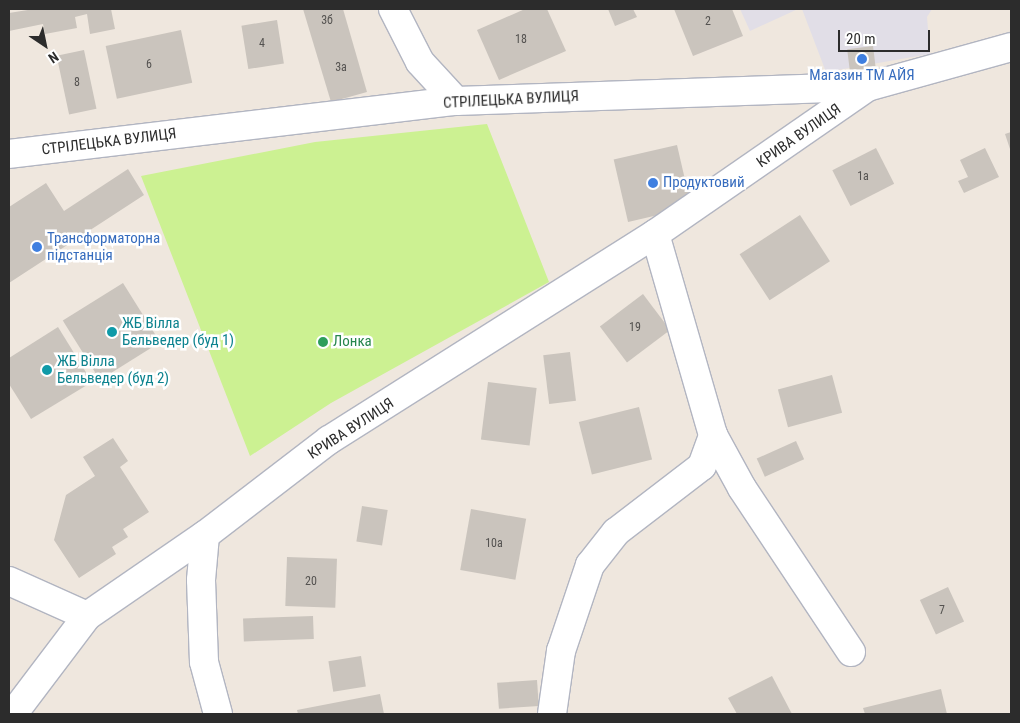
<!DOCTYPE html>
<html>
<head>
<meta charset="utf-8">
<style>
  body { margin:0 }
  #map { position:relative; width:1020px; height:723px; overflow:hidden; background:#efe7de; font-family:"Roboto Condensed",sans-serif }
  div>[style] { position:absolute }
  .industrial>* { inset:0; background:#e1dee7 }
  .pitch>* { inset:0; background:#ccf192 }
  .building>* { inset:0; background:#cac4bd; transform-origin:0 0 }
  .roads { filter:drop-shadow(1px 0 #b2b5c1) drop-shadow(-1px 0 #b2b5c1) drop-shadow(0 1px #b2b5c1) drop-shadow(0 -1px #b2b5c1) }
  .minor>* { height:28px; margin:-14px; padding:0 14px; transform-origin:14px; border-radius:14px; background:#fff }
  .dots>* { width:14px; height:14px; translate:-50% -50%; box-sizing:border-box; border:2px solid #fff; border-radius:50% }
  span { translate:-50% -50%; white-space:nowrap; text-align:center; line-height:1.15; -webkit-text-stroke:5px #fff; paint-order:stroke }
  .number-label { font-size:12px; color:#545250 }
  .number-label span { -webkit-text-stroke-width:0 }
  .shop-label { font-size:15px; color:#366cbe }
  .left { translate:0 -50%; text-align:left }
  .street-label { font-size:15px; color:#2c2c2c }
  .culture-label { font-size:15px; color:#0d838f }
  .leisure-label { font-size:15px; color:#27864d }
  .frame { position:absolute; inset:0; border:10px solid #2c2c2c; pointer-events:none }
  .north { position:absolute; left:20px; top:20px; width:50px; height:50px; -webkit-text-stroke:4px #fff; paint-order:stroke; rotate:146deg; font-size:14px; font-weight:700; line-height:20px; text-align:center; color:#2c2c2c }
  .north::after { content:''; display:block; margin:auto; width:18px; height:22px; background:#2c2c2c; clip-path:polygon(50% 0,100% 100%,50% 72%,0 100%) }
  .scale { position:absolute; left:838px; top:30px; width:92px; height:22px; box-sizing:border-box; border:2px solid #2c2c2c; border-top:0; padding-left:6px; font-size:15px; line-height:18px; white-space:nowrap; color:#2c2c2c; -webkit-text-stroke:4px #fff; paint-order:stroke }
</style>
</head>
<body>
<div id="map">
  <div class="industrial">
    <div style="clip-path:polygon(740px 9px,798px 9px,750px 31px)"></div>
    <div style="clip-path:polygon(802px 9px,932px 9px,927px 17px,930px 54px,826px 72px)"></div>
  </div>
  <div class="pitch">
    <div style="clip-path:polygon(487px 124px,549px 282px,331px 403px,250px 456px,141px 176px,315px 142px)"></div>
  </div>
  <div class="building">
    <div style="clip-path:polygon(34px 9px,111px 9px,115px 29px,90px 34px,87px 14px,75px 17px,77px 28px,45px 34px,43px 24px,9px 31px,9px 13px)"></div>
    <div style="clip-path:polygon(303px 9px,343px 9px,367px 92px,331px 102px)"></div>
    <div style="clip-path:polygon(525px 9px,547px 9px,566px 51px,499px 80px,477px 30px)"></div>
    <div style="clip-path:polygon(608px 9px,633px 9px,637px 17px,615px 26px)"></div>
    <div style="clip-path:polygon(674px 9px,732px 9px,743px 36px,693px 56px)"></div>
    <div style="left:277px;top:20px;width:44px;height:36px;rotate:81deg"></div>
    <div style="left:181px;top:30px;width:54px;height:77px;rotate:78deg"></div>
    <div style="left:873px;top:46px;width:24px;height:26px;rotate:83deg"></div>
    <div style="left:84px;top:50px;width:60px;height:28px;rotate:78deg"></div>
    <div style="clip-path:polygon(1011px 132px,1011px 152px,1005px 134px)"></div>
    <div style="left:677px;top:145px;width:64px;height:65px;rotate:77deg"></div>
    <div style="left:876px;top:148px;width:40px;height:49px;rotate:63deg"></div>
    <div style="clip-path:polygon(985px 148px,999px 177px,964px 193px,958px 181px,968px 177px,960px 160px)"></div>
    <div style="clip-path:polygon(128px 169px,144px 195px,9px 283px,9px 207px,46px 183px,64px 211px)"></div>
    <div style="left:800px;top:215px;width:55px;height:72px;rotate:57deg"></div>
    <div style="left:123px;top:283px;width:70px;height:71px;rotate:58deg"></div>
    <div style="left:643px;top:294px;width:45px;height:54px;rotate:53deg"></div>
    <div style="clip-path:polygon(58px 327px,92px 382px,31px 419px,9px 384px,9px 358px)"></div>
    <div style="left:570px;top:352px;width:49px;height:27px;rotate:83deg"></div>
    <div style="left:832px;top:375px;width:39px;height:56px;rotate:75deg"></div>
    <div style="left:488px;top:382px;width:49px;height:58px;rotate:7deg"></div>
    <div style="left:639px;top:407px;width:54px;height:62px;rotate:76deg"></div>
    <div style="clip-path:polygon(113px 438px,128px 461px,120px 467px,149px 512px,123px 529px,128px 537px,112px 547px,116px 554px,79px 578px,54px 540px,66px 495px,95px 476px,83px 457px)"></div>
    <div style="left:796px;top:441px;width:20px;height:43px;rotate:66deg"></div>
    <div style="left:362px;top:506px;width:26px;height:36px;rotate:9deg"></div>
    <div style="left:471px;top:509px;width:56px;height:62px;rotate:10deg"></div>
    <div style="left:287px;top:557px;width:50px;height:49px;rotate:2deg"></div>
    <div style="left:948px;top:587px;width:38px;height:31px;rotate:65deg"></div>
    <div style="left:313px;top:616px;width:23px;height:70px;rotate:88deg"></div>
    <div style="left:361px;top:656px;width:31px;height:33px;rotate:81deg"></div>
    <div style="clip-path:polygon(772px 676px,792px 714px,737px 714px,728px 698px)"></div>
    <div style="left:537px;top:680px;width:26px;height:40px;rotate:86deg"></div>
    <div style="clip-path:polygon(941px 689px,947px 714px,865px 714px,863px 708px)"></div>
    <div style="clip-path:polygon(380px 694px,384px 714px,298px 714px,297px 710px)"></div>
  </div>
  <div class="roads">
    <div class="minor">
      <div style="left:393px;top:9px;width:59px;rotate:63deg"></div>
      <div style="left:420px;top:62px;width:53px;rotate:47.3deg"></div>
      <div style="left:9px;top:154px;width:450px;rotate:-6.8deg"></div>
      <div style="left:456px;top:101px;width:411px;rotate:-2deg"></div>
      <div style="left:867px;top:87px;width:149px;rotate:-15.5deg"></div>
      <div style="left:713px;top:435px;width:60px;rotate:61.3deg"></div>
      <div style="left:742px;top:488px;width:197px;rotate:56.4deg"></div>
      <div style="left:9px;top:581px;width:85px;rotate:24.2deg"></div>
      <div style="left:13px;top:714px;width:123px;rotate:-52.9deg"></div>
      <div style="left:87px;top:616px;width:143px;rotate:-34.5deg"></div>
      <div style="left:218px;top:714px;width:54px;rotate:-105.1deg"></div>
      <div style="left:204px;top:662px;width:82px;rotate:-92.1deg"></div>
      <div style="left:201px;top:580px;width:45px;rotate:-84.9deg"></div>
      <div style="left:205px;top:535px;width:156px;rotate:-37.5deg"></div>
      <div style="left:329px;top:440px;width:386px;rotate:-32.3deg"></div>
      <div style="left:655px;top:234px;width:258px;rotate:-34.7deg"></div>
      <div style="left:552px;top:714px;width:64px;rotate:-81.9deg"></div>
      <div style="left:561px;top:651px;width:91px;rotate:-71.4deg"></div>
      <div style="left:590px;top:565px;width:42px;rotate:-51.8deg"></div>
      <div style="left:616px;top:532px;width:108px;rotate:-37.5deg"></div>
      <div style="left:702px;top:466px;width:33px;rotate:-70deg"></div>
      <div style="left:713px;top:435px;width:209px;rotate:-106.1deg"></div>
    </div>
  </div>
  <div class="dots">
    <div style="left:862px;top:59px;background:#3f7fe0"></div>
    <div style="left:653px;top:183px;background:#3f7fe0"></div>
    <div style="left:37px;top:247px;background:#3f7fe0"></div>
    <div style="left:112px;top:332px;background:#0f9aa8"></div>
    <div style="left:323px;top:342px;background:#2e9e5b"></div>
    <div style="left:47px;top:370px;background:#0f9aa8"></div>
  </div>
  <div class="number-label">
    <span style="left:327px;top:21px">3б</span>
    <span style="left:708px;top:22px">2</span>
    <span style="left:521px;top:40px">18</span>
    <span style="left:262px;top:44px">4</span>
    <span style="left:149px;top:65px">6</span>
    <span style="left:341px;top:68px">3а</span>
    <span style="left:77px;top:83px">8</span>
    <span style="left:863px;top:177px">1а</span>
    <span style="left:635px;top:328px">19</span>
    <span style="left:494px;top:544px">10а</span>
    <span style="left:311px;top:582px">20</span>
    <span style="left:942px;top:611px">7</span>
  </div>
  <div class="shop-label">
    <span style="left:862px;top:76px">Магазин ТМ АЙЯ</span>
    <span class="left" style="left:663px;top:183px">Продуктовий</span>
    <span class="left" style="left:47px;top:247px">Трансформаторна<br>підстанція</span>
  </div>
  <div class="street-label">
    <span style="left:511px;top:100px;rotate:-3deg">СТРІЛЕЦЬКА ВУЛИЦЯ</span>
    <span style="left:799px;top:136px;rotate:-35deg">КРИВА ВУЛИЦЯ</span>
    <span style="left:109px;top:142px;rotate:-7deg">СТРІЛЕЦЬКА ВУЛИЦЯ</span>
    <span style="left:351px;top:429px;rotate:-33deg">КРИВА ВУЛИЦЯ</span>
  </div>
  <div class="culture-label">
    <span class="left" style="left:122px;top:332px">ЖБ Вілла<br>Бельведер (буд 1)</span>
    <span class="left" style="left:57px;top:370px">ЖБ Вілла<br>Бельведер (буд 2)</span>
  </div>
  <div class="leisure-label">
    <span class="left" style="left:333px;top:342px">Лонка</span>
  </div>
  <div class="frame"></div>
  <div class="north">N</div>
  <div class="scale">20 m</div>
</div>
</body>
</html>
